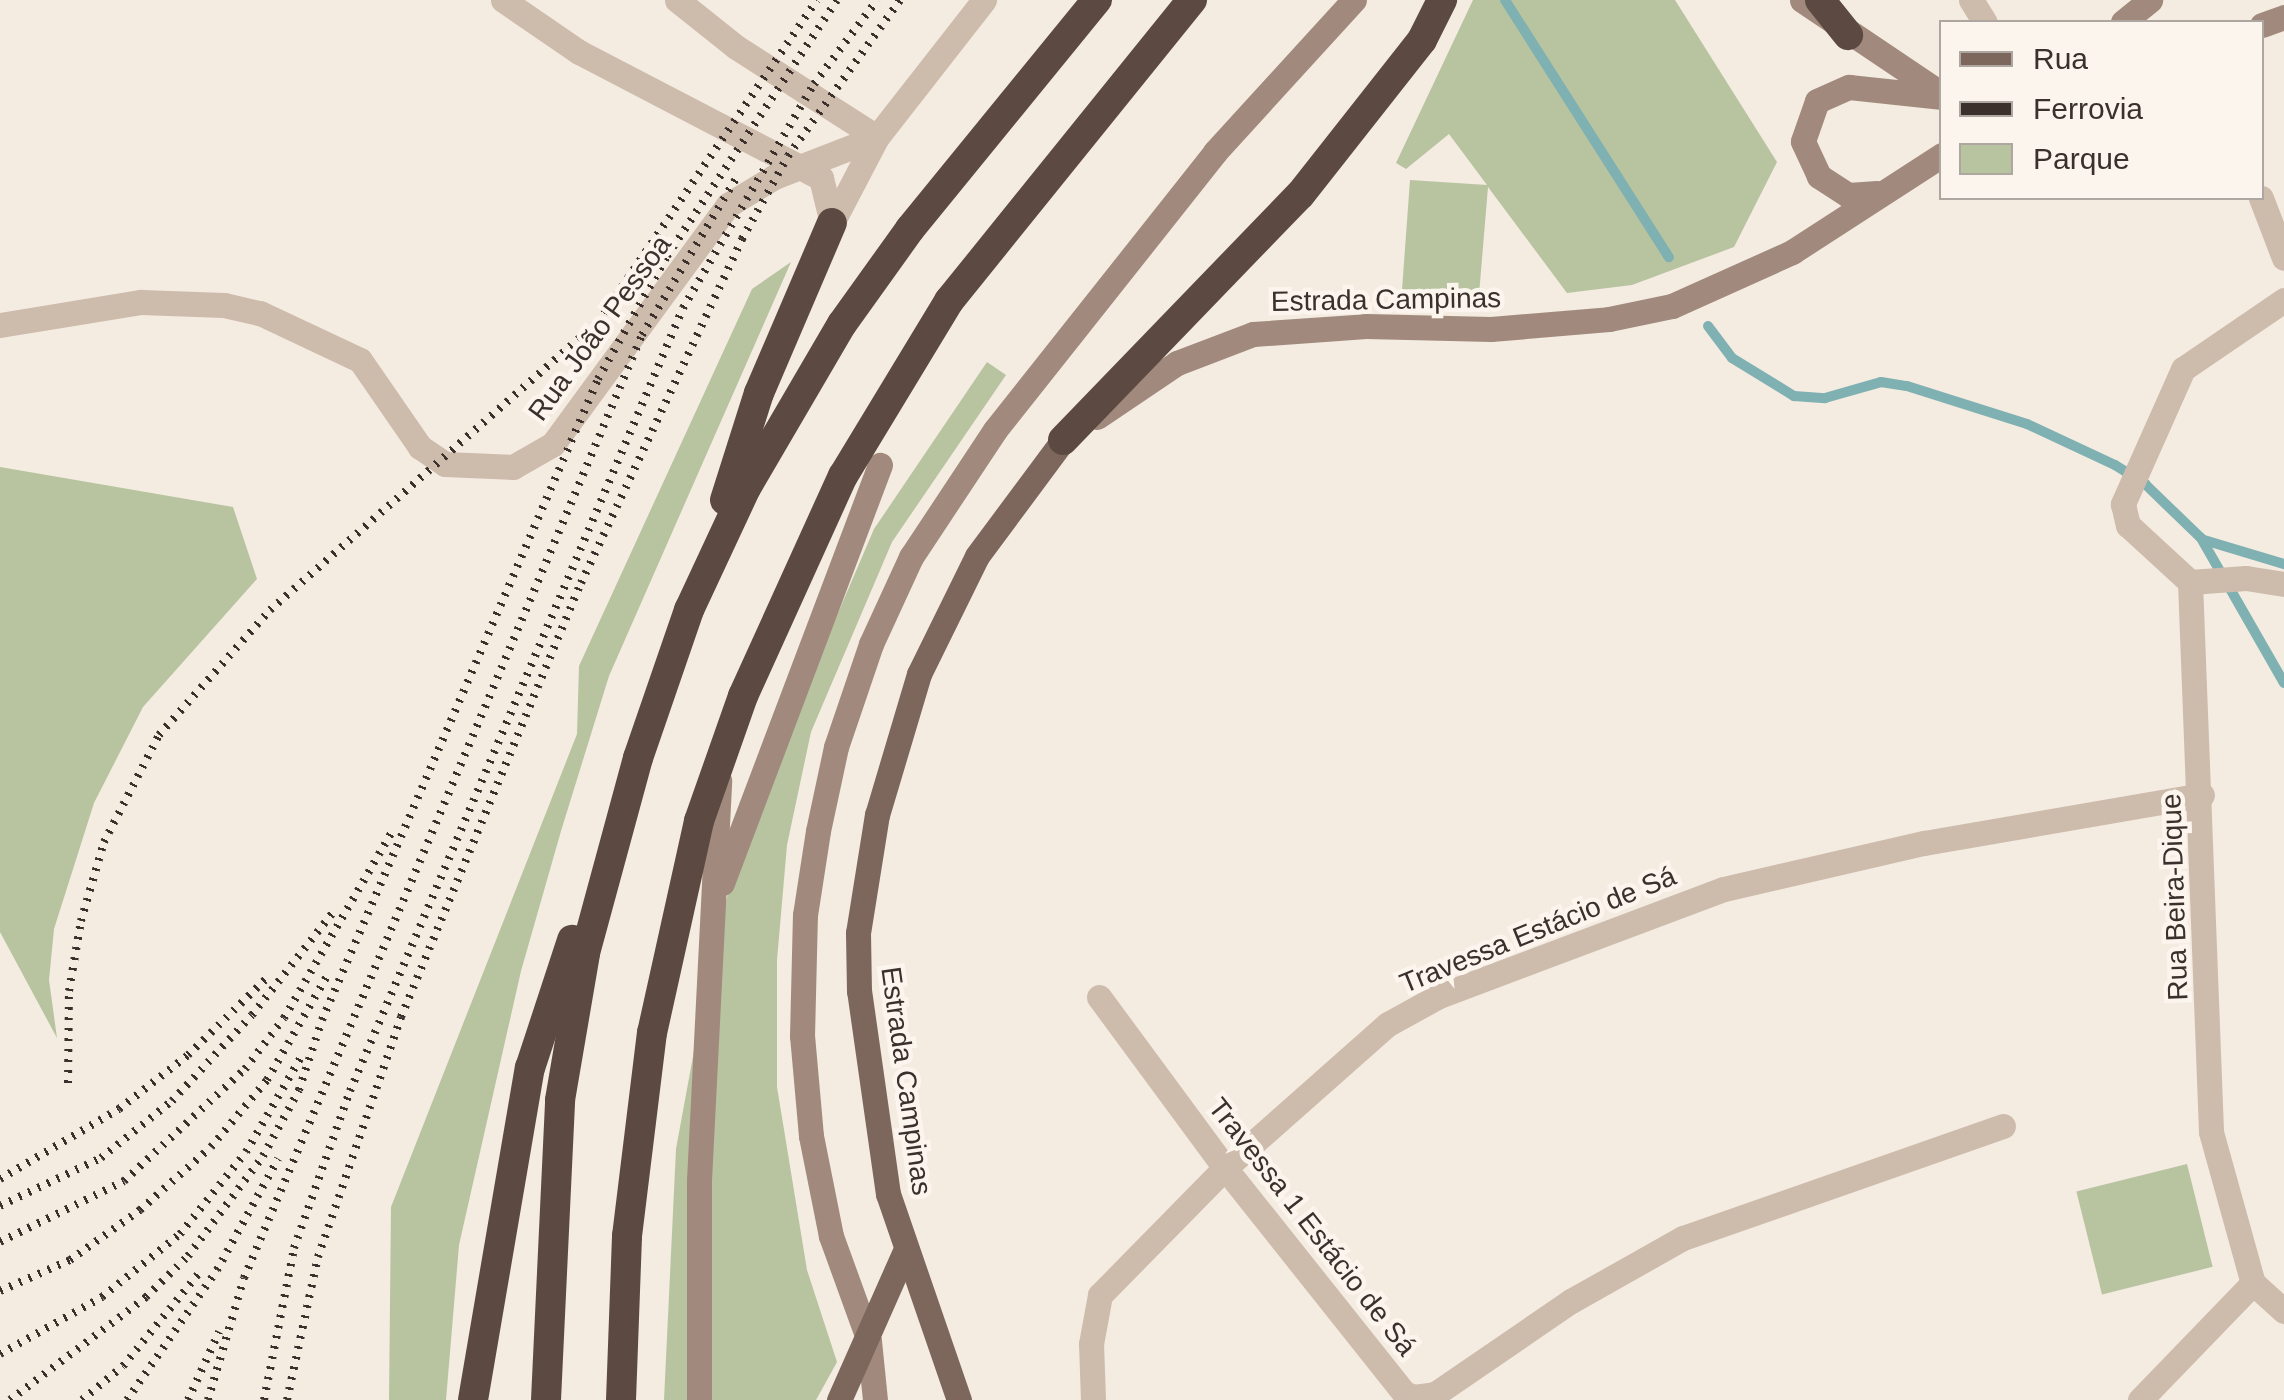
<!DOCTYPE html>
<html>
<head>
<meta charset="utf-8">
<style>
  body { margin:0 }
  #map { position:relative; width:2284px; height:1400px; overflow:hidden; background:#f4ebe1; font-family:Helvetica,sans-serif }
  div>[style] { position:absolute }
  .green>* { inset:0; background:#b8c4a0; transform-origin:0 0 }
  .stream>* { height:10px; margin:-5px; padding:0 5px; transform-origin:5px; border-radius:5px; background:#7fb0b2 }
  .minor>* { height:25px; margin:-12.5px; padding:0 12.5px; transform-origin:12.5px; border-radius:12.5px; background:#cdbbac }
  .secondary>* { height:25px; margin:-12.5px; padding:0 12.5px; transform-origin:12.5px; border-radius:12.5px; background:#a18a7d }
  .primary>* { height:25px; margin:-12.5px; padding:0 12.5px; transform-origin:12.5px; border-radius:12.5px; background:#7d675c }
  .motorway>* { height:30px; margin:-15px; padding:0 15px; transform-origin:15px; border-radius:15px; background:#5c4a42 }
  .rail>* { height:8px; margin-top:-4px; transform-origin:0; background:repeating-linear-gradient(90deg,#3b302b 0 2.5px,transparent 0 10.5px) }
  span { translate:-50% -50%; white-space:nowrap; text-align:center; line-height:1.15; -webkit-text-stroke:9px #fbf5ee; paint-order:stroke }
  .street-label { font-size:28px; color:#3b302b }
  .legend { position:absolute; left:1939px; top:20px; width:325px; height:180px; box-sizing:border-box; background:#fbf5ee; border:2px solid #aea6a0; margin:0; padding:12px 18px; list-style:none; font-size:30px; color:#3b302b }
  .legend li { display:flex; align-items:center; gap:20px; height:50px }
  .legend b { width:50px; border:2px solid #aea6a0 }
</style>
</head>
<body>
<div id="map">
  <div class="green">
    <div style="clip-path:polygon(1473px 0,1675px 0,1777px 162px,1734px 247px,1632px 285px,1567px 293px,1488px 187px,1479px 295px,1402px 290px,1410px 180px,1487px 185px,1449px 134px,1406px 169px,1396px 163px)"></div>
    <div style="clip-path:polygon(791px 262px,609px 676px,561px 831px,521px 971px,459px 1245px,446px 1400px,389px 1400px,391px 1207px,577px 734px,579px 666px,752px 289px)"></div>
    <div style="clip-path:polygon(987px 362px,1006px 375px,892px 542px,811px 732px,787px 845px,777px 960px,777px 1087px,807px 1270px,837px 1362px,816px 1400px,664px 1400px,676px 1149px,712px 953px,745px 830px,874px 529px)"></div>
    <div style="clip-path:polygon(0 467px,233px 507px,257px 579px,143px 707px,94px 803px,54px 929px,49px 980px,57px 1038px,0 932px)"></div>
    <div style="left:2187px;top:1164px;width:106px;height:114px;rotate:76deg"></div>
  </div>
  <div class="stream">
    <div style="left:1505px;top:0;width:305px;rotate:57.5deg"></div>
    <div style="left:1708px;top:326px;width:40px;rotate:53deg"></div>
    <div style="left:1732px;top:358px;width:73px;rotate:31.5deg"></div>
    <div style="left:1794px;top:396px;width:31px;rotate:4deg"></div>
    <div style="left:1825px;top:398px;width:58px;rotate:-15.9deg"></div>
    <div style="left:1881px;top:382px;width:26px;rotate:9deg"></div>
    <div style="left:1907px;top:386px;width:126px;rotate:17.6deg"></div>
    <div style="left:2027px;top:424px;width:97px;rotate:25deg"></div>
    <div style="left:2115px;top:465px;width:36px;rotate:32deg"></div>
    <div style="left:2145px;top:484px;width:78px;rotate:44deg"></div>
    <div style="left:2201px;top:538px;width:167px;rotate:60.2deg"></div>
    <div style="left:2204px;top:540px;width:84px;rotate:16.7deg"></div>
  </div>
  <div class="minor">
    <div style="left:503px;top:0;width:92px;rotate:34.4deg"></div>
    <div style="left:579px;top:52px;width:273px;rotate:27.5deg"></div>
    <div style="left:821px;top:178px;width:46px;rotate:76.3deg"></div>
    <div style="left:677px;top:0;width:75px;rotate:38.5deg"></div>
    <div style="left:736px;top:47px;width:167px;rotate:32.6deg"></div>
    <div style="left:1971px;top:0;width:26px;rotate:58deg"></div>
    <div style="left:2261px;top:198px;width:64px;rotate:69deg"></div>
    <div style="left:832px;top:223px;width:97px;rotate:-62.4deg"></div>
    <div style="left:877px;top:137px;width:174px;rotate:-52deg"></div>
    <div style="left:2284px;top:300px;width:122px;rotate:145.7deg"></div>
    <div style="left:2183px;top:369px;width:148px;rotate:114deg"></div>
    <div style="left:2123px;top:504px;width:22px;rotate:77deg"></div>
    <div style="left:2128px;top:525px;width:84px;rotate:42.6deg"></div>
    <div style="left:2190px;top:582px;width:550px;rotate:87.81deg"></div>
    <div style="left:2211px;top:1132px;width:157px;rotate:74.5deg"></div>
    <div style="left:2253px;top:1283px;width:42px;rotate:42.1deg"></div>
    <div style="left:0;top:325px;width:143px;rotate:-9.3deg"></div>
    <div style="left:141px;top:302px;width:83px;rotate:2.1deg"></div>
    <div style="left:224px;top:305px;width:37px;rotate:13deg"></div>
    <div style="left:260px;top:313px;width:110px;rotate:25.2deg"></div>
    <div style="left:360px;top:360px;width:106px;rotate:55.4deg"></div>
    <div style="left:420px;top:447px;width:30px;rotate:34deg"></div>
    <div style="left:445px;top:464px;width:68px;rotate:2.5deg"></div>
    <div style="left:513px;top:467px;width:46px;rotate:-29.9deg"></div>
    <div style="left:553px;top:444px;width:296px;rotate:-53.8deg"></div>
    <div style="left:728px;top:205px;width:54px;rotate:-31.3deg"></div>
    <div style="left:774px;top:177px;width:110px;rotate:-21.2deg"></div>
    <div style="left:2190px;top:582px;width:56px;rotate:-4.1deg"></div>
    <div style="left:2246px;top:578px;width:38px;rotate:9deg"></div>
    <div style="left:1099px;top:997px;width:212px;rotate:53.6deg"></div>
    <div style="left:1225px;top:1168px;width:288px;rotate:51.5deg"></div>
    <div style="left:1404px;top:1393px;width:11px;rotate:22deg"></div>
    <div style="left:1414px;top:1397px;width:21px;rotate:-8deg"></div>
    <div style="left:1435px;top:1394px;width:165px;rotate:-34.4deg"></div>
    <div style="left:1571px;top:1301px;width:129px;rotate:-29.4deg"></div>
    <div style="left:1683px;top:1238px;width:339px;rotate:-19.3deg"></div>
    <div style="left:1093px;top:1400px;width:56px;rotate:-92deg"></div>
    <div style="left:1091px;top:1344px;width:50px;rotate:-79.6deg"></div>
    <div style="left:1100px;top:1295px;width:178px;rotate:-45.5deg"></div>
    <div style="left:1225px;top:1168px;width:217px;rotate:-41.5deg"></div>
    <div style="left:1388px;top:1024px;width:58px;rotate:-28.8deg"></div>
    <div style="left:1439px;top:996px;width:304px;rotate:-20.6deg"></div>
    <div style="left:1724px;top:889px;width:205px;rotate:-13deg"></div>
    <div style="left:1924px;top:843px;width:282px;rotate:-9.8deg"></div>
    <div style="left:2140px;top:1400px;width:163px;rotate:-46deg"></div>
  </div>
  <div class="secondary">
    <div style="left:1802px;top:0;width:169px;rotate:33.9deg"></div>
    <div style="left:2123px;top:22px;width:35px;rotate:-39deg"></div>
    <div style="left:2262px;top:25px;width:23px;rotate:-20deg"></div>
    <div style="left:1877px;top:193px;width:29px;rotate:176deg"></div>
    <div style="left:1848px;top:195px;width:35px;rotate:-147deg"></div>
    <div style="left:1819px;top:176px;width:38px;rotate:-115deg"></div>
    <div style="left:1803px;top:141px;width:42px;rotate:-70.7deg"></div>
    <div style="left:1817px;top:101px;width:35px;rotate:-24deg"></div>
    <div style="left:1849px;top:87px;width:94px;rotate:6.1deg"></div>
    <div style="left:1097px;top:417px;width:97px;rotate:-34deg"></div>
    <div style="left:1177px;top:363px;width:81px;rotate:-20.9deg"></div>
    <div style="left:1253px;top:334px;width:113px;rotate:-4deg"></div>
    <div style="left:1366px;top:326px;width:125px;rotate:1.4deg"></div>
    <div style="left:1491px;top:329px;width:118px;rotate:-4.8deg"></div>
    <div style="left:1609px;top:319px;width:64px;rotate:-11.7deg"></div>
    <div style="left:1672px;top:306px;width:132px;rotate:-24.2deg"></div>
    <div style="left:1792px;top:252px;width:179px;rotate:-32.9deg"></div>
    <div style="left:722px;top:883px;width:447px;rotate:-69.3deg"></div>
    <div style="left:699px;top:1400px;width:220px;rotate:-90deg"></div>
    <div style="left:699px;top:1180px;width:400px;rotate:-87.1deg"></div>
    <div style="left:875px;top:1400px;width:59px;rotate:-95.8deg"></div>
    <div style="left:869px;top:1341px;width:112px;rotate:-109.9deg"></div>
    <div style="left:831px;top:1236px;width:102px;rotate:-101.3deg"></div>
    <div style="left:811px;top:1136px;width:100px;rotate:-95.1deg"></div>
    <div style="left:802px;top:1036px;width:121px;rotate:-88.6deg"></div>
    <div style="left:805px;top:915px;width:85px;rotate:-81.2deg"></div>
    <div style="left:818px;top:831px;width:86px;rotate:-77.9deg"></div>
    <div style="left:836px;top:747px;width:109px;rotate:-71.2deg"></div>
    <div style="left:871px;top:644px;width:96px;rotate:-65.3deg"></div>
    <div style="left:911px;top:557px;width:152px;rotate:-56.5deg"></div>
    <div style="left:995px;top:430px;width:355px;rotate:-51.6deg"></div>
    <div style="left:1215px;top:152px;width:206px;rotate:-47.6deg"></div>
  </div>
  <div class="primary">
    <div style="left:839px;top:1400px;width:161px;rotate:-66.1deg"></div>
    <div style="left:959px;top:1400px;width:218px;rotate:-109deg"></div>
    <div style="left:888px;top:1194px;width:205px;rotate:-98.1deg"></div>
    <div style="left:859px;top:991px;width:58px;rotate:-91deg"></div>
    <div style="left:858px;top:933px;width:120px;rotate:-80.9deg"></div>
    <div style="left:877px;top:815px;width:147px;rotate:-73.4deg"></div>
    <div style="left:919px;top:674px;width:131px;rotate:-63.8deg"></div>
    <div style="left:977px;top:556px;width:144px;rotate:-53.4deg"></div>
  </div>
  <div class="motorway">
    <div style="left:1820px;top:0;width:45px;rotate:51.3deg"></div>
    <div style="left:1063px;top:440px;width:341px;rotate:-46deg"></div>
    <div style="left:1300px;top:195px;width:197px;rotate:-51.8deg"></div>
    <div style="left:1422px;top:40px;width:45px;rotate:-63.4deg"></div>
    <div style="left:725px;top:500px;width:112px;rotate:-72.4deg"></div>
    <div style="left:759px;top:393px;width:185px;rotate:-66.8deg"></div>
    <div style="left:473px;top:1400px;width:337px;rotate:-80.3deg"></div>
    <div style="left:530px;top:1068px;width:135px;rotate:-71.8deg"></div>
    <div style="left:546px;top:1400px;width:300px;rotate:-87.3deg"></div>
    <div style="left:560px;top:1100px;width:149px;rotate:-80.3deg"></div>
    <div style="left:585px;top:953px;width:202px;rotate:-74.8deg"></div>
    <div style="left:638px;top:758px;width:157px;rotate:-71deg"></div>
    <div style="left:689px;top:610px;width:135px;rotate:-65deg"></div>
    <div style="left:746px;top:488px;width:190px;rotate:-59.7deg"></div>
    <div style="left:842px;top:324px;width:117px;rotate:-54.4deg"></div>
    <div style="left:910px;top:229px;width:296px;rotate:-50.8deg"></div>
    <div style="left:621px;top:1400px;width:164px;rotate:-87.9deg"></div>
    <div style="left:627px;top:1236px;width:205px;rotate:-83deg"></div>
    <div style="left:652px;top:1033px;width:217px;rotate:-77.5deg"></div>
    <div style="left:699px;top:821px;width:133px;rotate:-70.6deg"></div>
    <div style="left:743px;top:696px;width:242px;rotate:-65.6deg"></div>
    <div style="left:843px;top:476px;width:205px;rotate:-58.8deg"></div>
    <div style="left:949px;top:301px;width:387px;rotate:-51.1deg"></div>
  </div>
  <div class="rail">
    <div style="left:68px;top:1083px;width:92px;rotate:-89.4deg"></div>
    <div style="left:69px;top:991px;width:71px;rotate:-80.3deg"></div>
    <div style="left:81px;top:921px;width:82px;rotate:-73.8deg"></div>
    <div style="left:104px;top:842px;width:120px;rotate:-62.8deg"></div>
    <div style="left:159px;top:735px;width:167px;rotate:-48.4deg"></div>
    <div style="left:270px;top:610px;width:436px;rotate:-41.3deg"></div>
    <div style="left:598px;top:322px;width:389px;rotate:-55.8deg"></div>
    <div style="left:0;top:1179px;width:138px;rotate:-30.5deg"></div>
    <div style="left:119px;top:1109px;width:88px;rotate:-38deg"></div>
    <div style="left:188px;top:1055px;width:109px;rotate:-44.3deg"></div>
    <div style="left:0;top:1206px;width:112px;rotate:-25.4deg"></div>
    <div style="left:101px;top:1158px;width:91px;rotate:-38.8deg"></div>
    <div style="left:172px;top:1101px;width:117px;rotate:-47.1deg"></div>
    <div style="left:252px;top:1015px;width:134px;rotate:-51.7deg"></div>
    <div style="left:0;top:1242px;width:138px;rotate:-26.2deg"></div>
    <div style="left:124px;top:1181px;width:165px;rotate:-42.8deg"></div>
    <div style="left:245px;top:1069px;width:64px;rotate:-52.6deg"></div>
    <div style="left:284px;top:1018px;width:217px;rotate:-59.9deg"></div>
    <div style="left:0;top:1291px;width:77px;rotate:-23.9deg"></div>
    <div style="left:70px;top:1260px;width:86px;rotate:-35.5deg"></div>
    <div style="left:140px;top:1210px;width:95px;rotate:-41.6deg"></div>
    <div style="left:211px;top:1147px;width:87px;rotate:-50.1deg"></div>
    <div style="left:267px;top:1080px;width:120px;rotate:-60deg"></div>
    <div style="left:0;top:1354px;width:117px;rotate:-29.2deg"></div>
    <div style="left:102px;top:1297px;width:100px;rotate:-38.9deg"></div>
    <div style="left:180px;top:1234px;width:105px;rotate:-51.2deg"></div>
    <div style="left:246px;top:1152px;width:108px;rotate:-59.9deg"></div>
    <div style="left:10px;top:1400px;width:171px;rotate:-37.1deg"></div>
    <div style="left:146px;top:1297px;width:59px;rotate:-44.3deg"></div>
    <div style="left:188px;top:1256px;width:125px;rotate:-53.1deg"></div>
    <div style="left:263px;top:1156px;width:75px;rotate:-61.4deg"></div>
    <div style="left:299px;top:1090px;width:74px;rotate:-71.8deg"></div>
    <div style="left:322px;top:1020px;width:698px;rotate:-66.7deg"></div>
    <div style="left:598px;top:379px;width:141px;rotate:-60.7deg"></div>
    <div style="left:667px;top:256px;width:307px;rotate:-56.4deg"></div>
    <div style="left:82px;top:1400px;width:53px;rotate:-39.7deg"></div>
    <div style="left:123px;top:1366px;width:122px;rotate:-50.7deg"></div>
    <div style="left:127px;top:1400px;width:158px;rotate:-55.3deg"></div>
    <div style="left:217px;top:1270px;width:127px;rotate:-61.2deg"></div>
    <div style="left:188px;top:1400px;width:75px;rotate:-65.5deg"></div>
    <div style="left:208px;top:1400px;width:127px;rotate:-73.6deg"></div>
    <div style="left:244px;top:1278px;width:1024px;rotate:-67.12deg"></div>
    <div style="left:642px;top:335px;width:184px;rotate:-59deg"></div>
    <div style="left:264px;top:1400px;width:155px;rotate:-78.8deg"></div>
    <div style="left:294px;top:1248px;width:167px;rotate:-70.4deg"></div>
    <div style="left:350px;top:1091px;width:851px;rotate:-66.96deg"></div>
    <div style="left:683px;top:308px;width:259px;rotate:-59.7deg"></div>
    <div style="left:814px;top:84px;width:105px;rotate:-53.1deg"></div>
    <div style="left:287px;top:1400px;width:146px;rotate:-77.8deg"></div>
    <div style="left:318px;top:1257px;width:254px;rotate:-70.9deg"></div>
    <div style="left:401px;top:1017px;width:470px;rotate:-67.5deg"></div>
    <div style="left:581px;top:583px;width:380px;rotate:-64.9deg"></div>
    <div style="left:742px;top:239px;width:95px;rotate:-61deg"></div>
    <div style="left:788px;top:156px;width:192px;rotate:-54.3deg"></div>
  </div>
  <div class="street-label">
    <span style="left:1386px;top:300px;rotate:-1deg">Estrada Campinas</span>
    <span style="left:600px;top:328px;rotate:-54deg">Rua João Pessoa</span>
    <span style="left:2175px;top:897px;rotate:-92deg">Rua Beira-Dique</span>
    <span style="left:1538px;top:930px;rotate:-22deg">Travessa Estácio de Sá</span>
    <span style="left:906px;top:1081px;rotate:82deg">Estrada Campinas</span>
    <span style="left:1312px;top:1227px;rotate:52deg">Travessa 1 Estácio de Sá</span>
  </div>
  <ul class="legend">
  <li><b style="height:12px;background:#7d675c"></b>Rua</li>
  <li><b style="height:12px;background:#3b302b"></b>Ferrovia</li>
  <li><b style="height:28px;background:#b8c4a0"></b>Parque</li>
  </ul>
</div>
</body>
</html>
